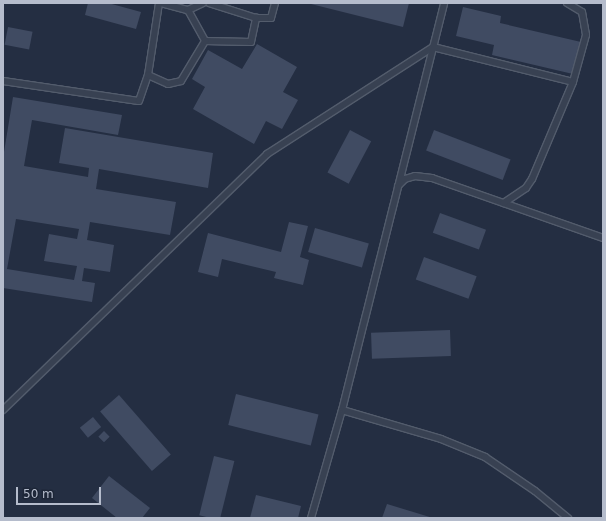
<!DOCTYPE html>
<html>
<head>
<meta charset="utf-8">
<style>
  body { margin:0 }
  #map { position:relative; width:606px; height:521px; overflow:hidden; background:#242e42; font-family:"DejaVu Sans",sans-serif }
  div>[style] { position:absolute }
  .building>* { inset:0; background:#404b62; transform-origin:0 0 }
  .roads { filter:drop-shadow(1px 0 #535c6c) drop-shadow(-1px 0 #535c6c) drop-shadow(0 1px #535c6c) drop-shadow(0 -1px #535c6c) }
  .service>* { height:6px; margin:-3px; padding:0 3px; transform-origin:3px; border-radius:3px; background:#384152 }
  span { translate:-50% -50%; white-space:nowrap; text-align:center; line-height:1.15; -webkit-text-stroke:4px #1d2637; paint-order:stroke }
  .frame { position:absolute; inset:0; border:4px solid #b5bccc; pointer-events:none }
  .scale { position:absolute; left:16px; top:487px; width:85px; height:18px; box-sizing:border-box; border:2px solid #b5bccc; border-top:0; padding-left:5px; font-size:12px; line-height:14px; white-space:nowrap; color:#b5bccc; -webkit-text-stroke:3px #1d2637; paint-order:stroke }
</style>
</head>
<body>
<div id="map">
  <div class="building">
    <div style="clip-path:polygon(88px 3px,108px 3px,141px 12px,136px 29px,85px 15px)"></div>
    <div style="clip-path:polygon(307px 3px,409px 3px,403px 27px)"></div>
    <div style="clip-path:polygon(463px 7px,501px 16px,500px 23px,581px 42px,573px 74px,492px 55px,494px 45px,456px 36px)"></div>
    <div style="left:8px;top:27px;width:25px;height:18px;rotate:11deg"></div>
    <div style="clip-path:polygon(257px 44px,297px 67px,283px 92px,298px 100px,282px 129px,266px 121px,254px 144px,193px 109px,205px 87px,192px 79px,208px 50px,242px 69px)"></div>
    <div style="clip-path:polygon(evenodd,13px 97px,122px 115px,118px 135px,32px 120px,24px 166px,88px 177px,89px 168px,59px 163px,65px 128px,213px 153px,208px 188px,99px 169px,96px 189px,176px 202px,170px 235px,90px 222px,87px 240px,114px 245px,110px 272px,84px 268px,82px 281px,95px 283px,92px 302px,3px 288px,3px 158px,13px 97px,16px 219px,79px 229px,77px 239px,49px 234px,44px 261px,77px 266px,74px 280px,7px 269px,16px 219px)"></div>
    <div style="left:350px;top:130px;width:24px;height:48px;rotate:28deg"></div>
    <div style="left:434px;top:130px;width:82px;height:22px;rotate:21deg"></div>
    <div style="left:440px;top:213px;width:49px;height:21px;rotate:20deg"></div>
    <div style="clip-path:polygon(289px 222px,308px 226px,300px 257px,309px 260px,303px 285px,274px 278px,276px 272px,222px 259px,218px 277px,198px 272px,208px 233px,281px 252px)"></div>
    <div style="left:315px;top:228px;width:56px;height:25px;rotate:16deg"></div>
    <div style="left:424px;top:257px;width:56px;height:24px;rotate:20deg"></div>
    <div style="left:450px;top:330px;width:26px;height:79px;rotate:88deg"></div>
    <div style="left:236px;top:394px;width:85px;height:32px;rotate:14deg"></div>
    <div style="left:119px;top:395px;width:79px;height:25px;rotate:49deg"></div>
    <div style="left:93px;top:417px;width:13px;height:17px;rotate:51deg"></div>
    <div style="left:104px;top:431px;width:8px;height:8px;rotate:45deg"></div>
    <div style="left:214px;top:456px;width:21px;height:61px;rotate:14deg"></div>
    <div style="clip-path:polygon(109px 476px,150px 508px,142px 518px,117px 518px,92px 498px)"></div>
    <div style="clip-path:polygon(256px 495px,301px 506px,298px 518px,250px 518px)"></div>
    <div style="clip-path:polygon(387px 504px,433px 518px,382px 518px)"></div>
  </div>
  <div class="roads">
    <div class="service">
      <div style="left:161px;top:3px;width:28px;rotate:15deg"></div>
      <div style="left:203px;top:3px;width:17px;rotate:155deg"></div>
      <div style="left:188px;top:10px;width:35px;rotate:61deg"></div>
      <div style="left:567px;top:3px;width:17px;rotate:31deg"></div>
      <div style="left:582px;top:12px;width:23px;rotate:80deg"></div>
      <div style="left:586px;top:35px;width:49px;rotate:105.5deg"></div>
      <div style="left:256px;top:18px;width:15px"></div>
      <div style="left:271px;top:18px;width:16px;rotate:-75deg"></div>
      <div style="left:205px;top:41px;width:46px;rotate:1.2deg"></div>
      <div style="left:251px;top:42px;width:25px;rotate:-78deg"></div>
      <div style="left:256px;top:18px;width:49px;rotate:-162.3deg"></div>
      <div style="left:148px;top:75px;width:73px;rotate:-81.3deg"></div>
      <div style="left:3px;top:81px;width:137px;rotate:8.4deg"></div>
      <div style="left:139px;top:101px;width:28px;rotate:-71deg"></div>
      <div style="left:148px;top:75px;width:22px;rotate:24deg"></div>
      <div style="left:168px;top:84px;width:13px;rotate:-13deg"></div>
      <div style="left:181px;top:81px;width:47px;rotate:-59deg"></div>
      <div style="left:398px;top:186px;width:10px;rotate:-45deg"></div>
      <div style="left:405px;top:179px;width:10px;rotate:-17deg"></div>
      <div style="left:415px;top:176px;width:17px;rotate:7deg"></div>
      <div style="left:432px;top:178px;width:181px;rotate:19.3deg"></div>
      <div style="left:3px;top:410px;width:368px;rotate:-44.1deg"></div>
      <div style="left:267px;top:154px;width:197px;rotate:-32.8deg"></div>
      <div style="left:433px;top:47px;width:144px;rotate:14deg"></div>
      <div style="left:573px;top:82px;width:105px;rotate:112.9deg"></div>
      <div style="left:532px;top:179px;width:11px;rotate:124deg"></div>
      <div style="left:526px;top:188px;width:27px;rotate:146deg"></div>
      <div style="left:342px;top:410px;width:103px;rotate:16.3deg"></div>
      <div style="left:441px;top:439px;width:48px;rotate:22.2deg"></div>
      <div style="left:485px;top:457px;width:60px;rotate:34.2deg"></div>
      <div style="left:535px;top:491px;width:43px;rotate:39.3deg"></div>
      <div style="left:311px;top:518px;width:112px;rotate:-74deg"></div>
      <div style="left:342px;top:410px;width:420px;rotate:-75.9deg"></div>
    </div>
  </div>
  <div class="frame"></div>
  <div class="scale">50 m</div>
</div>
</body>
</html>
